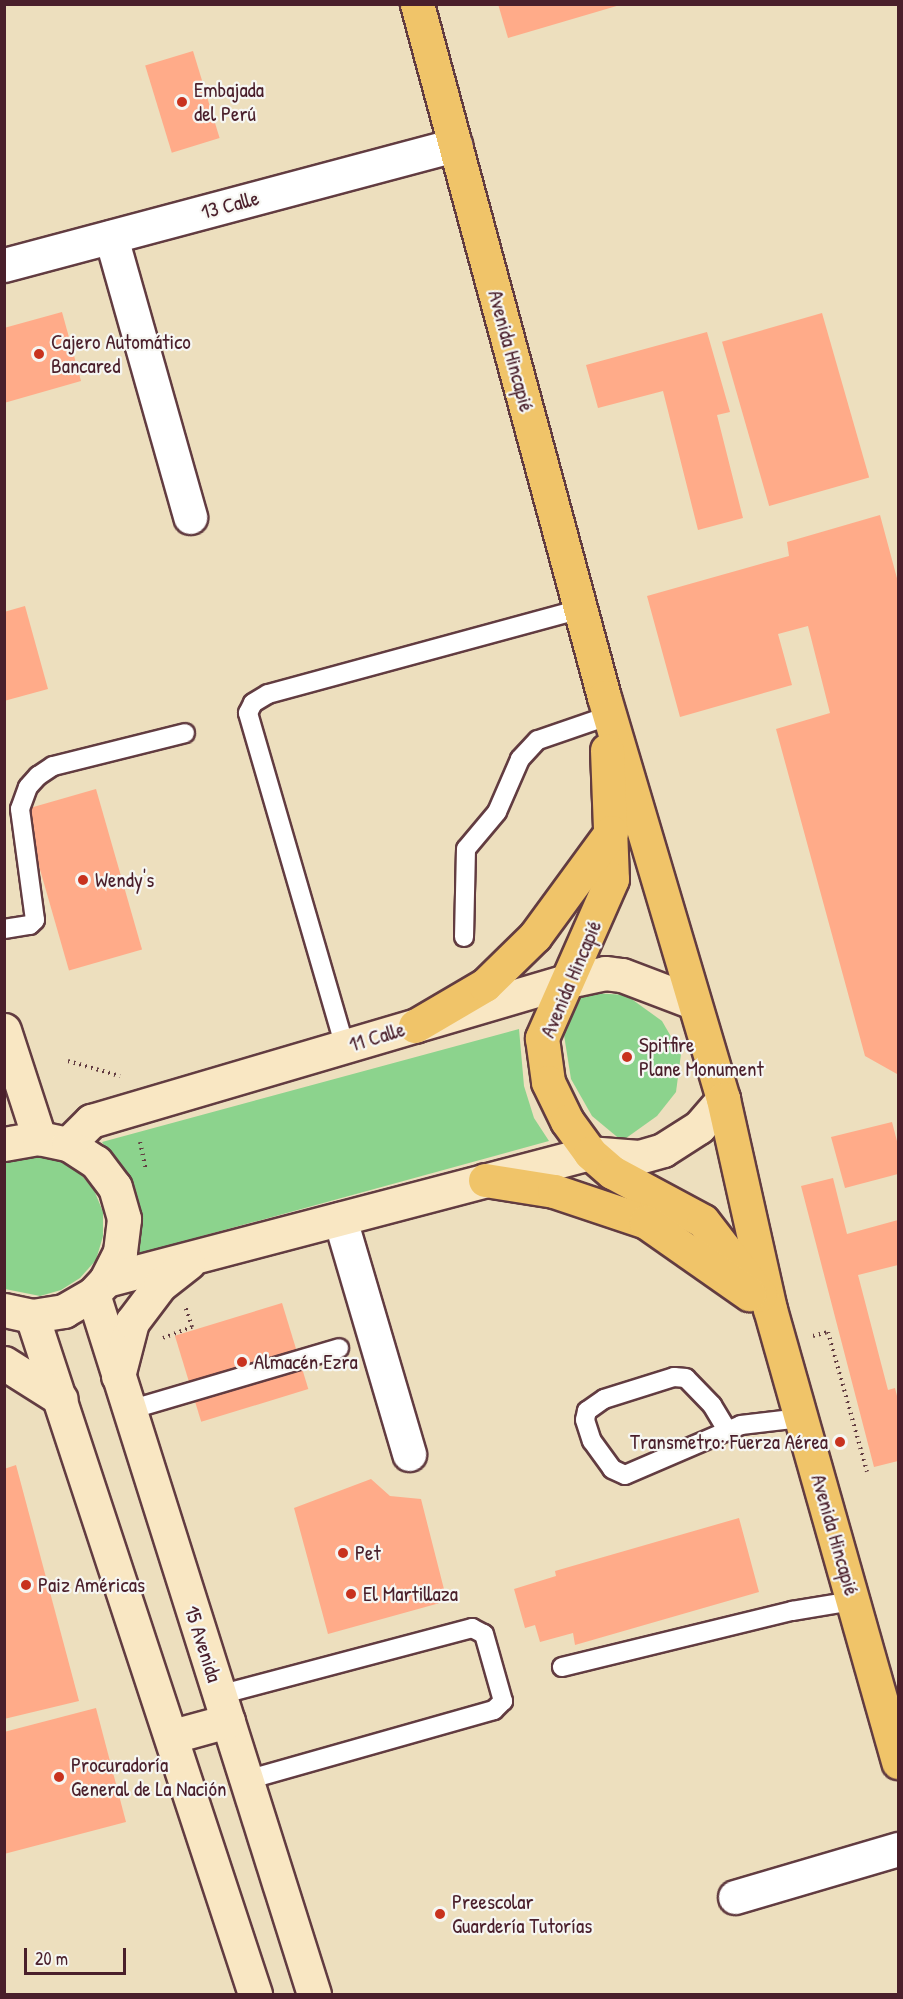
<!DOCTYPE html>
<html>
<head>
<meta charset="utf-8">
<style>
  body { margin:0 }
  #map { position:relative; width:903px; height:1999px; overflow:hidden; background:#eddfbe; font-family:"Patrick Hand",sans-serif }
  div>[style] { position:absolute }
  .green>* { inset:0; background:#8cd38d }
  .building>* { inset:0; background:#ffab89; transform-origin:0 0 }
  .path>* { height:4px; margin-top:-2px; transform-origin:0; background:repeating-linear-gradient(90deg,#623c41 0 1.5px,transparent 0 6px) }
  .roads { filter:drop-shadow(2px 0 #623c41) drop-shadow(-2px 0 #623c41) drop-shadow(0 2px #623c41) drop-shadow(0 -2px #623c41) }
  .lane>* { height:18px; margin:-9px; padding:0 9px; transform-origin:9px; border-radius:9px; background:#fff }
  .street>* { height:33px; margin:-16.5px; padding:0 16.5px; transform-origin:16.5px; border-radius:16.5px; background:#fff }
  .secondary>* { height:33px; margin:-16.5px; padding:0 16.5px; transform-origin:16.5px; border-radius:16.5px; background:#f9e7c3 }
  .primary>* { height:33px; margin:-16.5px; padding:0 16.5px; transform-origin:16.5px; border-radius:16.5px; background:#f0c469 }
  .dots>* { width:16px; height:16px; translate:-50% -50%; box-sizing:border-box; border:3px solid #f6f6f2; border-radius:50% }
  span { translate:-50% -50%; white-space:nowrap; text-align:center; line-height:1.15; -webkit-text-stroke:4.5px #f6f6f2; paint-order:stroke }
  .poi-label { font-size:21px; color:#4a1f2b }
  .left { translate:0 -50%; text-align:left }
  .right { translate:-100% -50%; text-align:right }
  .street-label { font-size:21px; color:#4a1f2b }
  .frame { position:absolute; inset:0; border:6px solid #4a1f2b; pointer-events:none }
  .scale { position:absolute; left:24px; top:1948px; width:102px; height:27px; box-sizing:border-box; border:3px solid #4a1f2b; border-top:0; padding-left:8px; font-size:18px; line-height:21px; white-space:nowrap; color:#4a1f2b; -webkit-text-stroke:4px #f6f6f2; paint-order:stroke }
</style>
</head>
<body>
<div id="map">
  <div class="green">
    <div style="clip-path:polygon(575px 992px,626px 995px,662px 1021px,681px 1054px,676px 1092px,657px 1116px,622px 1141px,592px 1116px,571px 1079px,564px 1035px,567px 1011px)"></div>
    <div style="clip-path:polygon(519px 1029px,524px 1086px,534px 1118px,549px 1141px,137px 1254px,134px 1225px,118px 1166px,102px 1142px)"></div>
    <div style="clip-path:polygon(33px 1156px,57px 1159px,78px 1171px,94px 1190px,103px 1212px,103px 1236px,96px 1260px,80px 1278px,61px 1290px,40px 1296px,5px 1289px,5px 1163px)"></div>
  </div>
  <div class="building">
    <div style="clip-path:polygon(498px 4px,620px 4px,620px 5px,508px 38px)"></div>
    <div style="left:193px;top:51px;width:91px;height:50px;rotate:73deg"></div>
    <div style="clip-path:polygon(62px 312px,81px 381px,4px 403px,4px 328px)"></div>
    <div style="left:822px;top:313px;width:171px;height:104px;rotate:74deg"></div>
    <div style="clip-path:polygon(707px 332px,730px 412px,717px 415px,743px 518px,698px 530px,663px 391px,598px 408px,586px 365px)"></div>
    <div style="clip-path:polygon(880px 515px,898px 582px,897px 1074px,865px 1056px,776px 729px,830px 713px,808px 626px,778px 634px,792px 685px,680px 717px,647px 596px,789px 556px,787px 542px)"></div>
    <div style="clip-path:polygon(25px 606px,48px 689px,4px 701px,4px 612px)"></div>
    <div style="left:96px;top:789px;width:167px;height:76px;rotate:74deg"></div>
    <div style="clip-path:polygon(892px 1122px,898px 1145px,898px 1174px,845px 1188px,831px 1137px)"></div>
    <div style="clip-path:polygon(833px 1178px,847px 1234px,898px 1220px,898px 1265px,858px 1275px,888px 1390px,895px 1388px,898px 1400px,898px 1461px,874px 1467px,801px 1186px)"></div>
    <div style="left:282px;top:1303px;width:90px;height:112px;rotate:73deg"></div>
    <div style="clip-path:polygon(16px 1465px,79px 1701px,4px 1719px,4px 1469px)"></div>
    <div style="clip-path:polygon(371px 1479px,390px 1496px,421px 1499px,447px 1601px,328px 1634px,294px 1508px)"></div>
    <div style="clip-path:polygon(739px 1518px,759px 1592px,575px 1645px,573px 1633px,540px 1642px,535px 1625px,525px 1628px,514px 1589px,556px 1576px,555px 1571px)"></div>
    <div style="clip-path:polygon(96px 1708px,126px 1822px,4px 1854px,4px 1732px)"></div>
  </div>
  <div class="path">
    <div style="left:68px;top:1061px;width:54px;rotate:16.1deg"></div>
    <div style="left:140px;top:1142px;width:29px;rotate:78deg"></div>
    <div style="left:813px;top:1336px;width:16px;rotate:-15deg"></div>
    <div style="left:828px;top:1332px;width:145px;rotate:74.4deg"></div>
    <div style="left:163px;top:1338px;width:31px;rotate:-21deg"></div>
    <div style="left:192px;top:1327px;width:22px;rotate:-108deg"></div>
  </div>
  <div class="roads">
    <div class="lane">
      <div style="left:4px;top:929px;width:26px;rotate:-9deg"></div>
      <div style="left:30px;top:925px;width:7px;rotate:-45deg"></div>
      <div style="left:35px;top:920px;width:112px;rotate:-97.7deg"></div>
      <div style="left:20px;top:809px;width:23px;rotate:-70deg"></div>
      <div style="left:28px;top:787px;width:15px;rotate:-48deg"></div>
      <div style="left:38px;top:776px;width:18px;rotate:-34deg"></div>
      <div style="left:53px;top:766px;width:136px;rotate:-14deg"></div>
      <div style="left:464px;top:937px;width:88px;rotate:-88.7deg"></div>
      <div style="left:466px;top:849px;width:48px;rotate:-50deg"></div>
      <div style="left:497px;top:812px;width:58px;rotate:-66.5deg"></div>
      <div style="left:520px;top:759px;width:26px;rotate:-47deg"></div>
      <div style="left:538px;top:740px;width:71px;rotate:-18.9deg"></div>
      <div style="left:345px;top:1047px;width:348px;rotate:-106.2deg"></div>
      <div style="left:248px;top:713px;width:11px;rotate:-63deg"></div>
      <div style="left:253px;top:703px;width:17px;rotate:-31deg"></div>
      <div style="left:268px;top:694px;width:323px;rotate:-15.2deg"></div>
      <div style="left:129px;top:1410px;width:219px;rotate:-16.4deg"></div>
      <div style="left:727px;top:1430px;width:29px;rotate:-121deg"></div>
      <div style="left:712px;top:1405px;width:37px;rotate:-134deg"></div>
      <div style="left:686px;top:1378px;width:12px;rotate:-175deg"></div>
      <div style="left:674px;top:1377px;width:73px;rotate:162.6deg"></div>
      <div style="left:604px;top:1399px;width:21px;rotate:145deg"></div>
      <div style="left:587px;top:1411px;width:9px;rotate:103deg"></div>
      <div style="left:585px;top:1420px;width:22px;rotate:72deg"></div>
      <div style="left:592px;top:1441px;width:34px;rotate:54deg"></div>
      <div style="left:612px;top:1469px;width:14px;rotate:25deg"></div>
      <div style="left:625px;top:1475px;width:126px;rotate:-23.3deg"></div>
      <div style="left:741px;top:1425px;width:60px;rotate:-6.7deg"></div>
      <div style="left:562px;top:1667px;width:237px;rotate:-13.7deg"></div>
      <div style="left:792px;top:1611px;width:62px;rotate:-9.3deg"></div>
      <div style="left:219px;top:1695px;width:262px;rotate:-14.8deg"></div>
      <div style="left:472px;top:1628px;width:13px;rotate:27deg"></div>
      <div style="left:484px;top:1634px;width:70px;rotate:74.2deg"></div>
      <div style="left:503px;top:1701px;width:13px;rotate:135deg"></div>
      <div style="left:494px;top:1710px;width:258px;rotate:164.2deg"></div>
    </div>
    <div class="street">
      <div style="left:111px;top:237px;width:291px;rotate:74.2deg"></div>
      <div style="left:4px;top:265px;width:467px;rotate:-14.9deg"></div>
      <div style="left:340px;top:1219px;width:245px;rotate:73.6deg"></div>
      <div style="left:735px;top:1897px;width:170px;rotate:-16.4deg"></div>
    </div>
    <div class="secondary">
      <div style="left:4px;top:1030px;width:114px;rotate:72deg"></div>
      <div style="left:4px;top:1144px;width:36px;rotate:-10deg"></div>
      <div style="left:39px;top:1138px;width:30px;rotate:12deg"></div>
      <div style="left:68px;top:1144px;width:33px;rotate:33deg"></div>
      <div style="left:96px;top:1162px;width:31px;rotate:53deg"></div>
      <div style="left:115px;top:1187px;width:33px;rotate:74deg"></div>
      <div style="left:124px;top:1219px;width:33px;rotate:97deg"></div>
      <div style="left:120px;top:1252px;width:31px;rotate:117deg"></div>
      <div style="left:106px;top:1280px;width:19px;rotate:133deg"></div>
      <div style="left:93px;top:1294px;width:34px;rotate:150deg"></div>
      <div style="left:64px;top:1311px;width:32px;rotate:171deg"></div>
      <div style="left:32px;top:1316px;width:29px;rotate:-168deg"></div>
      <div style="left:68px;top:1144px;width:33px;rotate:-45deg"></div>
      <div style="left:91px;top:1121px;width:497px;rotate:-16.4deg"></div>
      <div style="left:568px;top:981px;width:38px;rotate:-12deg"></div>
      <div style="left:605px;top:973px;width:17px;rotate:7deg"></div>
      <div style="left:622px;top:975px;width:76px;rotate:20.8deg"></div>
      <div style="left:106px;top:1280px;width:500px;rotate:-14.7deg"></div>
      <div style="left:590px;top:1153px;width:49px;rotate:4.7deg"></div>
      <div style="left:639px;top:1157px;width:25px;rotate:-16deg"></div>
      <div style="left:663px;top:1150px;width:43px;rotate:-32.6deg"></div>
      <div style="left:699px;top:1127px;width:37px;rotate:-49deg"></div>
      <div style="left:93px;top:1294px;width:734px;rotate:72.48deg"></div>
      <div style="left:32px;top:1316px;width:714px;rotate:71.79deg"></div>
      <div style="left:4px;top:1363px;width:67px;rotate:32.3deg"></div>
      <div style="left:118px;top:1376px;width:56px;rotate:-75.5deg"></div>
      <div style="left:132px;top:1322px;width:46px;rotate:-52.9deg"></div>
      <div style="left:160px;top:1285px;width:36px;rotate:-38deg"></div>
      <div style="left:173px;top:1736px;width:57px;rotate:-15.3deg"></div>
    </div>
    <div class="primary">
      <div style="left:417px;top:4px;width:718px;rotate:74.9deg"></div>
      <div style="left:604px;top:697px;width:419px;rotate:73.5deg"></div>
      <div style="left:723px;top:1099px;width:215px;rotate:77.4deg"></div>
      <div style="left:770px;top:1309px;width:471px;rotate:74.2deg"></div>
      <div style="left:607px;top:750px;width:129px;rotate:87.8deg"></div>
      <div style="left:612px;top:879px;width:174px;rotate:113.8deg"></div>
      <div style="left:542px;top:1038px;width:44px;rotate:82.2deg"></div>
      <div style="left:548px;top:1082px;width:43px;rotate:64deg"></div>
      <div style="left:567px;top:1121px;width:39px;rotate:54deg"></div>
      <div style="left:590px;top:1153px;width:29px;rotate:41deg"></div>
      <div style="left:612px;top:1172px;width:103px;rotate:28.3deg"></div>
      <div style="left:703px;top:1221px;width:93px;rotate:52.4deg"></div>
      <div style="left:415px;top:1026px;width:81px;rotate:-30.4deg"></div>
      <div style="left:485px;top:985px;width:70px;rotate:-44.4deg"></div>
      <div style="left:535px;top:936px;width:129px;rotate:-53.8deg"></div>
      <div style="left:485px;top:1180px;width:70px;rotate:9.1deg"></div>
      <div style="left:554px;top:1191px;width:97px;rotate:18.6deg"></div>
      <div style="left:646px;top:1222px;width:126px;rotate:35deg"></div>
    </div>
  </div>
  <div class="dots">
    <div style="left:182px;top:102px;background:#c8321e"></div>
    <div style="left:39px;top:354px;background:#c8321e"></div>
    <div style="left:83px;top:880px;background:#c8321e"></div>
    <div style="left:627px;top:1057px;background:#c8321e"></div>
    <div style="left:242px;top:1362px;background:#c8321e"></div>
    <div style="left:840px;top:1442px;background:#c8321e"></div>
    <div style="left:343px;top:1553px;background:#c8321e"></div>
    <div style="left:26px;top:1585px;background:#c8321e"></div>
    <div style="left:351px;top:1594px;background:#c8321e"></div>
    <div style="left:59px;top:1777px;background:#c8321e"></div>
    <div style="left:440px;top:1914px;background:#c8321e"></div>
  </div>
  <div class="poi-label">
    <span class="left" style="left:194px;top:102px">Embajada<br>del Perú</span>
    <span class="left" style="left:51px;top:354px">Cajero Automático<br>Bancared</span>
    <span class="left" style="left:95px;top:880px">Wendy's</span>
    <span class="left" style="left:639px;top:1057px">Spitfire<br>Plane Monument</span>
    <span class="left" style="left:254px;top:1362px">Almacén Ezra</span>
    <span class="right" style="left:828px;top:1442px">Transmetro: Fuerza Aérea</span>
    <span class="left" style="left:355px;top:1553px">Pet</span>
    <span class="left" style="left:38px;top:1585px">Paiz Américas</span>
    <span class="left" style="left:363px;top:1594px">El Martillaza</span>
    <span class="left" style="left:71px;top:1777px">Procuradoría<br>General de La Nación</span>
    <span class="left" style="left:452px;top:1914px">Preescolar<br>Guardería Tutorías</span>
  </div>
  <div class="street-label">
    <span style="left:230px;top:205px;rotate:-15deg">13 Calle</span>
    <span style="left:511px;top:351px;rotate:75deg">Avenida Hincapié</span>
    <span style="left:571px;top:979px;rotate:-67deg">Avenida Hincapié</span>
    <span style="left:377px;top:1037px;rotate:-17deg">11 Calle</span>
    <span style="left:835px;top:1535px;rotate:74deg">Avenida Hincapié</span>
    <span style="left:203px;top:1644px;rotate:72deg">15 Avenida</span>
  </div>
  <div class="frame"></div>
  <div class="scale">20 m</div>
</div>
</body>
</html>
